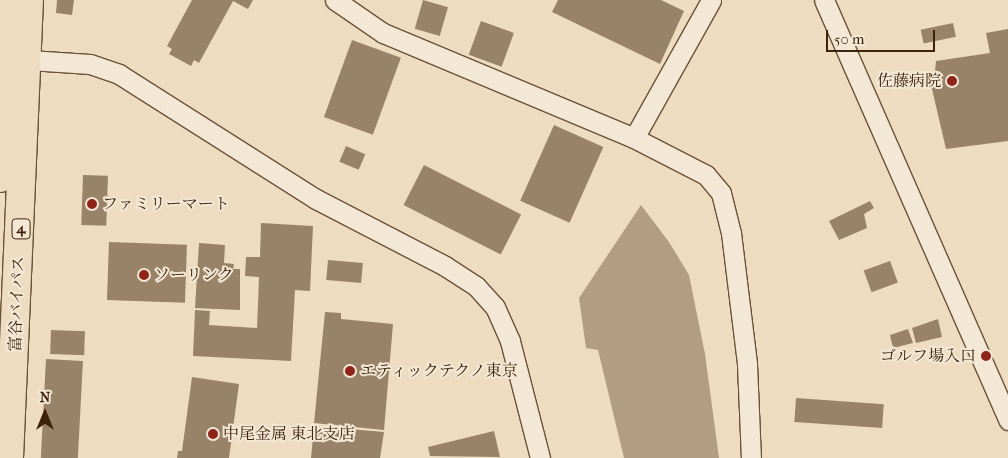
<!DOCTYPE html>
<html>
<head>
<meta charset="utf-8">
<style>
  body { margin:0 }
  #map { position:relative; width:1008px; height:458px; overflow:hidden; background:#eddcc0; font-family:"IM FELL French Canon","Noto Serif JP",serif }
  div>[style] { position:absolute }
  .water>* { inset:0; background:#b29d82 }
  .building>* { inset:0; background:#998368; transform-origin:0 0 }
  .roads { filter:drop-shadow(1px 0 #6a5137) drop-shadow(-1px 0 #6a5137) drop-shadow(0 1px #6a5137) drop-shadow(0 -1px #6a5137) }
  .minor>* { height:19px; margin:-9.5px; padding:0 9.5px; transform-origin:9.5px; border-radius:9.5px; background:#f3e8d6 }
  .highway>* { height:28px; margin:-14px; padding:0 14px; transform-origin:14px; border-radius:14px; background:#eddcc0 }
  .dots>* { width:14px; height:14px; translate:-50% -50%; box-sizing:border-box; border:2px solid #f3e8d6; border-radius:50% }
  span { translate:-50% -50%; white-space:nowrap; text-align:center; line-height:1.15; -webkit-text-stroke:4px #f3e8d6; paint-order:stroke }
  .shield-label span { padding:1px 4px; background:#f3e8d6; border:1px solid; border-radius:4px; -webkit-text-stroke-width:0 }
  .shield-label { font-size:15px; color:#3f2309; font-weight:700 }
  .poi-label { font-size:16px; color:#3f2309 }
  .right { translate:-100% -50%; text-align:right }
  .left { translate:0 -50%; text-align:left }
  .street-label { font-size:16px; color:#3f2309 }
  .north { position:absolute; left:20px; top:388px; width:50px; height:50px; -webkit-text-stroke:4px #f3e8d6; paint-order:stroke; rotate:0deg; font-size:14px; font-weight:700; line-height:20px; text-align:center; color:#3f2309 }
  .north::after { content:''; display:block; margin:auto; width:18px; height:22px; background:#3f2309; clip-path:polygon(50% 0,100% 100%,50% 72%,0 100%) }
  .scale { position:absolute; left:826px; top:30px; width:109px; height:22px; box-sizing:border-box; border:2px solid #3f2309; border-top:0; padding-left:6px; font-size:15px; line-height:18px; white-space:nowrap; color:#3f2309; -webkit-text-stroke:4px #f3e8d6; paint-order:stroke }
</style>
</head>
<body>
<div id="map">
  <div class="water">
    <div style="clip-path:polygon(641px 205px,669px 242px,689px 275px,705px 354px,719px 458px,624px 458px,598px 350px,586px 348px,579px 298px)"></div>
  </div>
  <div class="building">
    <div style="clip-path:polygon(57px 0,74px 0,72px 15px,56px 13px)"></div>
    <div style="clip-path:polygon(192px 0,253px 0,248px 9px,233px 1px,199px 63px,194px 60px,191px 66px,169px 54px,172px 49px,167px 46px)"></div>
    <div style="left:423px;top:0;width:26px;height:30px;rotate:16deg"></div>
    <div style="clip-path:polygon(558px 0,661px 0,684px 11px,660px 64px,552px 12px)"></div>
    <div style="left:481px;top:21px;width:35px;height:36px;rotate:20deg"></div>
    <div style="left:953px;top:23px;width:14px;height:33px;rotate:78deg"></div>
    <div style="clip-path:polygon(1008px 29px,1008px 141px,946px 149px,928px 72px,935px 71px,936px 61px,990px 53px,986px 33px)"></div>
    <div style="left:352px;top:40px;width:52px;height:82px;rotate:20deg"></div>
    <div style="left:554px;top:125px;width:54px;height:83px;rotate:24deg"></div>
    <div style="left:346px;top:146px;width:21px;height:17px;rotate:23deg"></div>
    <div style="left:424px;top:165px;width:109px;height:45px;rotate:27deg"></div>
    <div style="left:83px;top:175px;width:25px;height:50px;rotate:2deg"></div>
    <div style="clip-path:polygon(870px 201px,874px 208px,864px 214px,867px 228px,839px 240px,829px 221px)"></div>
    <div style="clip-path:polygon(261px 223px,313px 226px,310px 291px,295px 290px,291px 361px,193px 356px,195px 310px,210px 311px,209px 325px,257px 328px,259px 277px,245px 276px,246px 257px,260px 257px)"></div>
    <div style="left:109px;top:242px;width:78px;height:58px;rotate:2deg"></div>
    <div style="clip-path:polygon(199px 243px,225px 245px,224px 263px,234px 264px,233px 269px,240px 269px,240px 310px,195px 308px)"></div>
    <div style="left:328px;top:260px;width:35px;height:20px;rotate:5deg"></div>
    <div style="left:890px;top:261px;width:23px;height:28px;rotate:70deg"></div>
    <div style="clip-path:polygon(325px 312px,341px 313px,341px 319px,393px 324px,384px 430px,314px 423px)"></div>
    <div style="clip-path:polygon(938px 319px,942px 337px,916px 343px,912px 328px)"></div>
    <div style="clip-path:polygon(908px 329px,913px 343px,893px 348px,890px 335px)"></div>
    <div style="left:51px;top:330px;width:34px;height:24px;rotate:2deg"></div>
    <div style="left:46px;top:359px;width:37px;height:99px;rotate:3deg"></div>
    <div style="clip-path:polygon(192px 377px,239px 384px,229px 458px,177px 458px,178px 451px,182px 451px)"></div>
    <div style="left:796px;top:398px;width:88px;height:24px;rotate:4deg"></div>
    <div style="clip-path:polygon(314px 426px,384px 432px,380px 458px,311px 458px)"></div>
    <div style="clip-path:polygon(494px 431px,500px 457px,430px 456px,428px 447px)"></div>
  </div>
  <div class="roads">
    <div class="minor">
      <div style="left:335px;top:0;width:58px;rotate:34.5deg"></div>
      <div style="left:383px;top:33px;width:272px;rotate:22.7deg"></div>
      <div style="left:634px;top:138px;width:81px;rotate:27.2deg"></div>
      <div style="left:706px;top:175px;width:23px;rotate:50deg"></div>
      <div style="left:721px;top:193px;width:41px;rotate:76deg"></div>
      <div style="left:731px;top:233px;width:132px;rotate:83deg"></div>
      <div style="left:747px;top:364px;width:94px;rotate:87.6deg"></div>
      <div style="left:824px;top:0;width:459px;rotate:66.3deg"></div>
      <div style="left:14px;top:59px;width:76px;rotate:3.8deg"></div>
      <div style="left:90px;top:64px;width:31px;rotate:19deg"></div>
      <div style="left:119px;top:74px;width:233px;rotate:32.4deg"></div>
      <div style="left:316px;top:199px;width:145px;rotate:27.4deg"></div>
      <div style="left:445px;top:266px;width:37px;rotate:33deg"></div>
      <div style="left:476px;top:286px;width:28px;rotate:48deg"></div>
      <div style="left:495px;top:307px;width:37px;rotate:66deg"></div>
      <div style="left:510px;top:341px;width:121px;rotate:75.6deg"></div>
      <div style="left:634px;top:138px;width:158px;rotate:-60.8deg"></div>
    </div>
    <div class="highway">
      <div style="left:0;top:178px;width:178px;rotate:-87.7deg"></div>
      <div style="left:9px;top:458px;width:458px;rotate:-87.5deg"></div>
    </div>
  </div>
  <div class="dots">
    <div style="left:952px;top:81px;background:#8f2418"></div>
    <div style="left:92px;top:204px;background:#8f2418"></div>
    <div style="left:144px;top:275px;background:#8f2418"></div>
    <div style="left:986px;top:356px;background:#8f2418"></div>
    <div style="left:350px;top:371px;background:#8f2418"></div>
    <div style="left:213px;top:434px;background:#8f2418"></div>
  </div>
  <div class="shield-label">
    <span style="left:21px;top:229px">4</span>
  </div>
  <div class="poi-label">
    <span class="right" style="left:941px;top:81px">佐藤病院</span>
    <span class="left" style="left:102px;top:204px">ファミリーマート</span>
    <span class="left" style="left:154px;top:275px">ソーリンク</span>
    <span class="right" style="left:976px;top:356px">ゴルフ場入口</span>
    <span class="left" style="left:360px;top:371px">エティックテクノ東京</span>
    <span class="left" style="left:223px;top:434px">中尾金属 東北支店</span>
  </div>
  <div class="street-label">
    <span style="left:17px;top:304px;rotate:-88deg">富谷バイパス</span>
  </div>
  <div class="north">N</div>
  <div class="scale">50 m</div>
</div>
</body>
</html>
